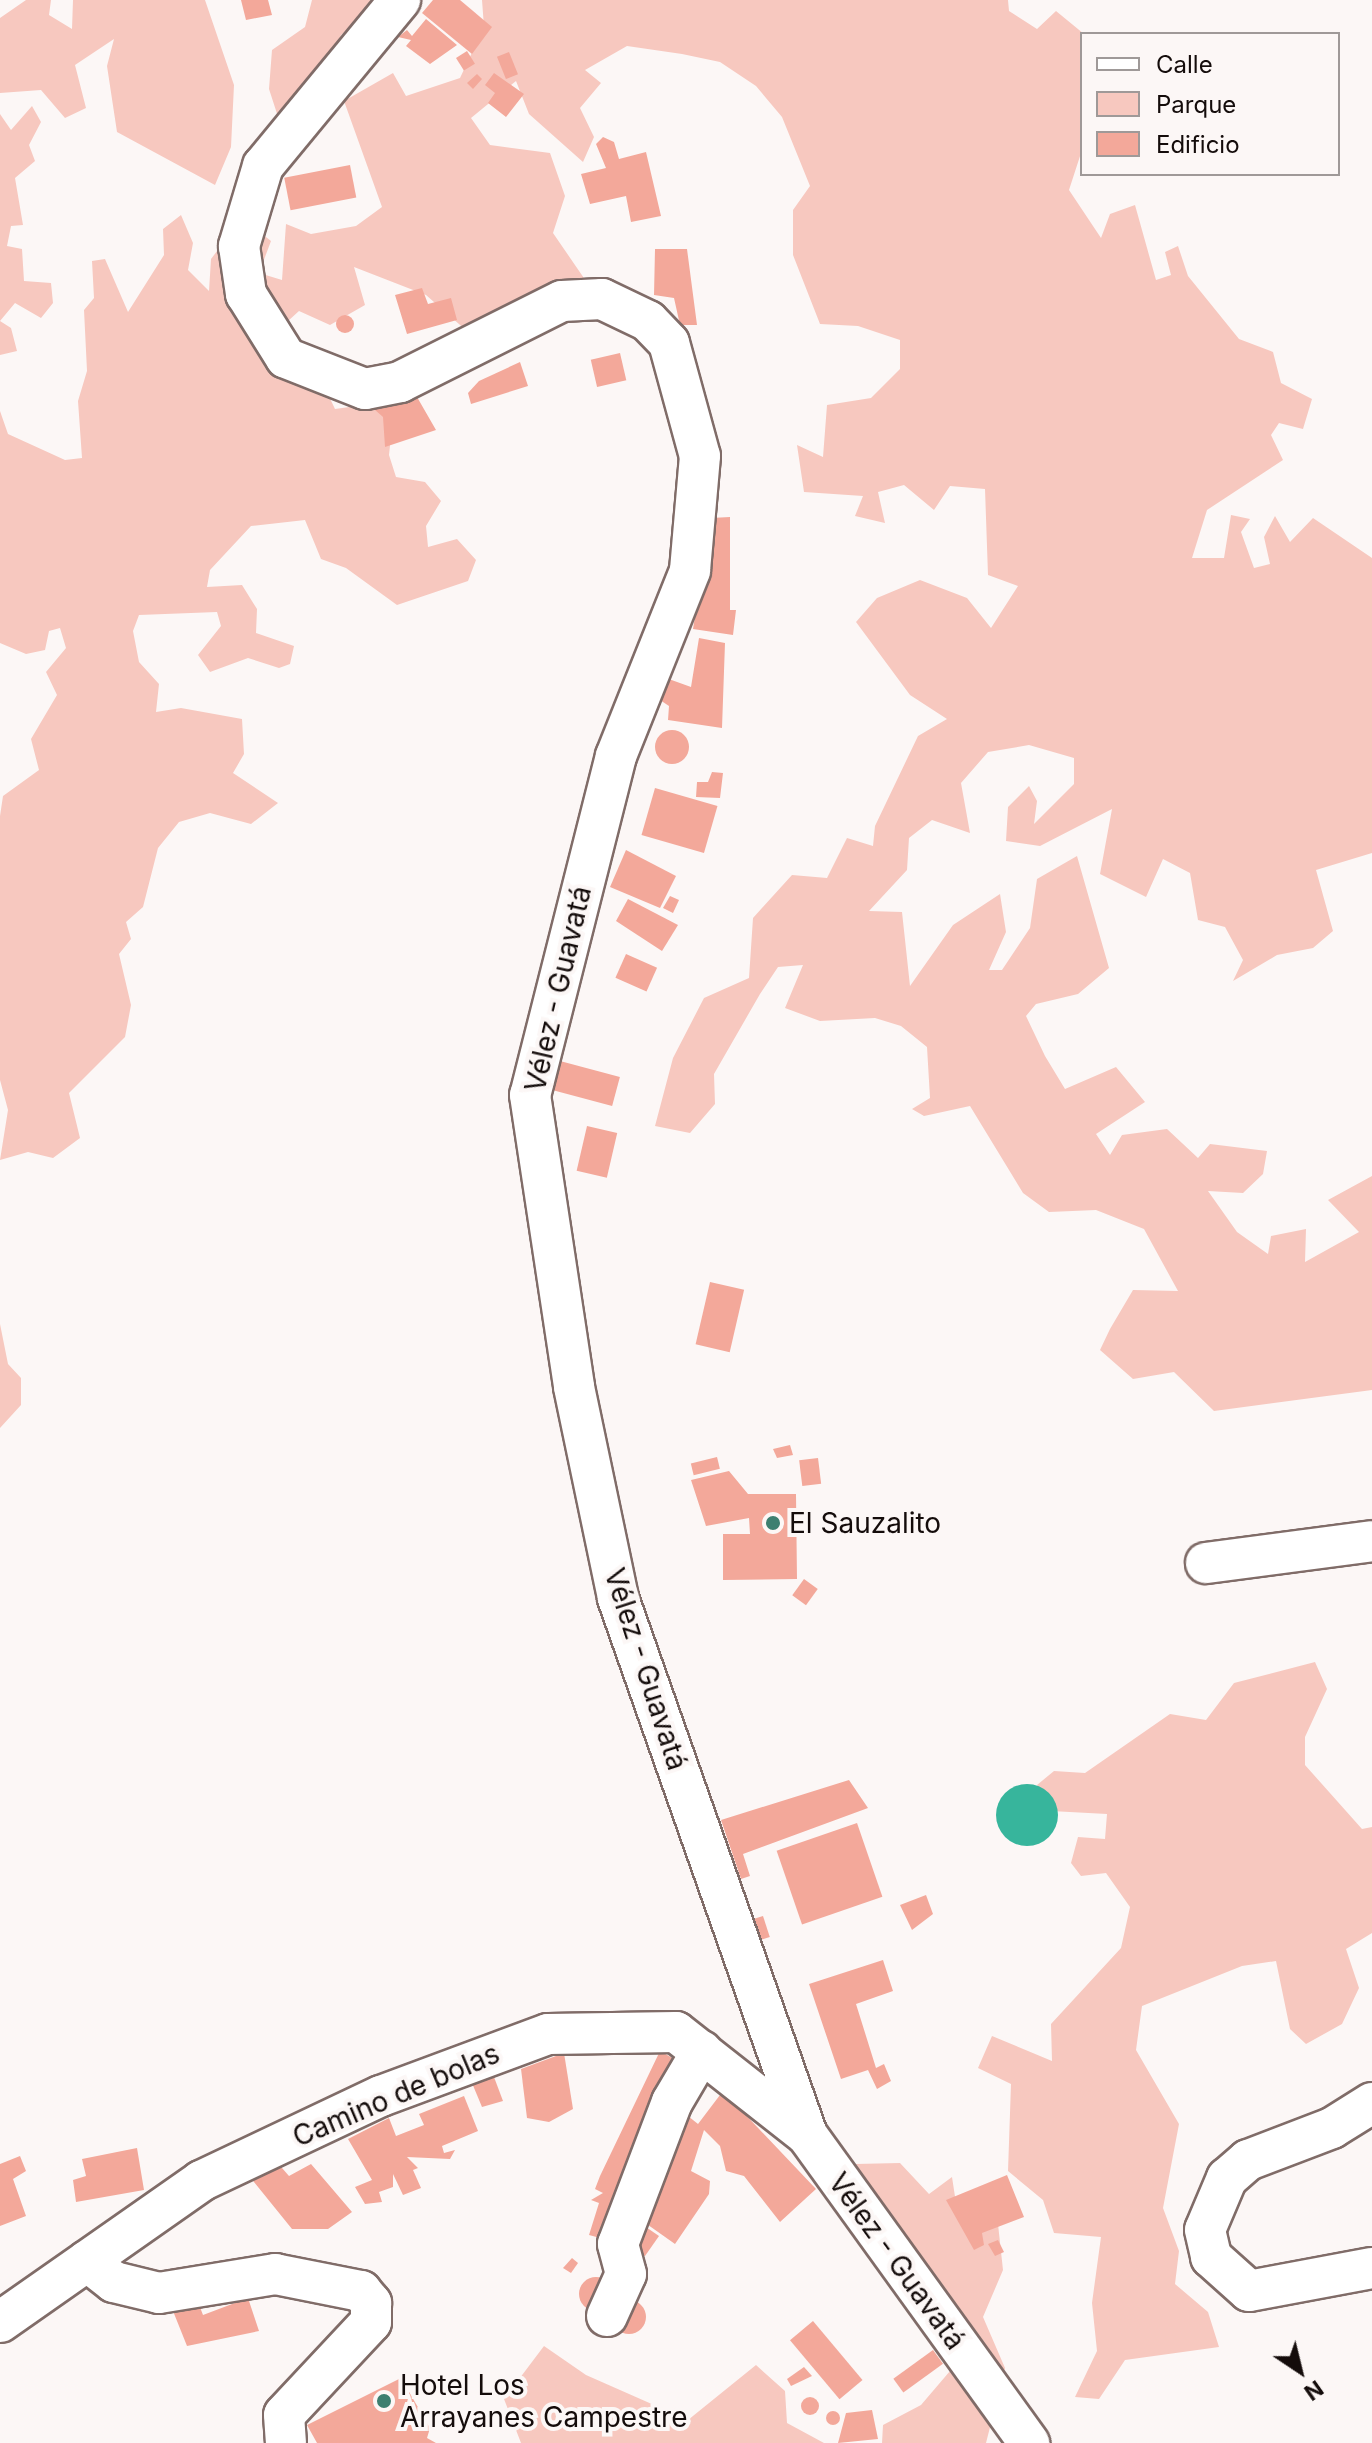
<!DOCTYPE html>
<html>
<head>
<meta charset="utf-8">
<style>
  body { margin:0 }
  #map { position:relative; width:1372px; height:2443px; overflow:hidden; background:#fcf7f6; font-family:Inter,sans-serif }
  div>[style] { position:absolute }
  .green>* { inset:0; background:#f7c8bf }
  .water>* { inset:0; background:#37b59c }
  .round { border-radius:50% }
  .building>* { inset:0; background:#f3a89a; transform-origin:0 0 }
  .roads { filter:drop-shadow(2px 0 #806c68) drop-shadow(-2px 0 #806c68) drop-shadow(0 2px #806c68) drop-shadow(0 -2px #806c68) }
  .minor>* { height:40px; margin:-20px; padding:0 20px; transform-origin:20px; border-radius:20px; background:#fff }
  .dots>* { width:22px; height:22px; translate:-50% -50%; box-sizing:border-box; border:4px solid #fcf7f6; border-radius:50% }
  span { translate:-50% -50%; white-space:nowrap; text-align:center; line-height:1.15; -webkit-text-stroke:8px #fcf7f6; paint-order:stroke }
  .street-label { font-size:28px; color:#140c0b }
  .poi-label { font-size:28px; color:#140c0b }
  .left { translate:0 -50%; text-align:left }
  .legend { position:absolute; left:1080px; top:32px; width:260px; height:144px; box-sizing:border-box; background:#fcf7f6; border:2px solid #9f9998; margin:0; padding:10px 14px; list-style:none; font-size:24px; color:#140c0b }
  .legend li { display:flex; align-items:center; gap:16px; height:40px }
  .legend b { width:40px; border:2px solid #9f9998 }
  .north { position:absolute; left:1260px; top:2331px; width:80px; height:80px; -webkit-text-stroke:6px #fcf7f6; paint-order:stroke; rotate:145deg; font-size:22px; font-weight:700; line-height:32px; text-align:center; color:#140c0b }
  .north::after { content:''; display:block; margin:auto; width:28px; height:36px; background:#140c0b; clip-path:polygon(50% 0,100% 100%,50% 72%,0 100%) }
</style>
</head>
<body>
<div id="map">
  <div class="green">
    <div style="clip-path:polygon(26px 0,51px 0,49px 15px,72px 29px,73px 0,205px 0,234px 85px,231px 147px,215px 185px,117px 132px,107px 66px,114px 39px,75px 65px,86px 108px,65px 118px,41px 90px,0 93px,0 18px)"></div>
    <div style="clip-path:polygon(312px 0,383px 0,341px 35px,329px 80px,281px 126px,269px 89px,272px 50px,305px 27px)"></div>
    <div style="clip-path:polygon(482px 0,1008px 0,1009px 11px,1037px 29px,1056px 11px,1084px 34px,1082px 150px,1069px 190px,1101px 238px,1110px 214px,1135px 205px,1156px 280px,1171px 275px,1165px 252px,1178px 246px,1188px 276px,1239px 339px,1273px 352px,1281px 383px,1312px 399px,1303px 429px,1279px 423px,1271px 435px,1283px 460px,1207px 510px,1192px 558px,1224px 558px,1231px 515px,1250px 519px,1241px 532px,1254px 568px,1270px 564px,1264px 537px,1275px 516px,1290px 542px,1313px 518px,1372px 558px,1372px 853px,1316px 870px,1333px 931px,1313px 948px,1277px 955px,1233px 981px,1243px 960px,1225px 927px,1198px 920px,1190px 873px,1163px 859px,1146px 897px,1100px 874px,1112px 809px,1040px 846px,1006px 841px,1008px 807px,1029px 786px,1037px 801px,1034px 824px,1074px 784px,1074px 758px,1029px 745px,988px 752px,961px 783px,970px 833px,932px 820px,909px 838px,907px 870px,869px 911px,902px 912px,910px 986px,953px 925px,1000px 894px,1006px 932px,989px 970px,1002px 970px,1030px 928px,1037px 879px,1077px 856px,1109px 968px,1078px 994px,1036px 1004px,1026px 1016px,1045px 1056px,1065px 1089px,1116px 1067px,1145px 1102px,1096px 1134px,1110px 1155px,1122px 1135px,1167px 1129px,1198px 1158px,1210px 1144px,1267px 1151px,1263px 1174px,1243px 1193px,1208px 1191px,1237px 1232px,1268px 1254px,1271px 1236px,1306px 1229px,1305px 1262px,1359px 1232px,1328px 1200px,1372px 1176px,1372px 1390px,1214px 1411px,1174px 1372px,1133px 1379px,1100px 1350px,1110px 1329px,1133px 1290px,1178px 1291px,1144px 1229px,1096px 1210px,1049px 1212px,1023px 1193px,970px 1106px,924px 1116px,912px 1109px,930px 1098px,927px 1047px,901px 1026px,875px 1018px,820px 1021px,785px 1008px,803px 965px,778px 967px,760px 994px,714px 1074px,715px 1104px,690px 1133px,655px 1126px,673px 1058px,704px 998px,749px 978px,753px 918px,792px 875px,827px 878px,847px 838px,873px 846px,875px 826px,918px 736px,947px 719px,910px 695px,856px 622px,877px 598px,920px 580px,967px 598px,991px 628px,1018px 586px,988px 575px,985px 489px,950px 486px,934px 510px,904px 485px,878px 492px,885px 523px,855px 516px,863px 496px,804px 492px,797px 445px,823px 457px,827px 405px,871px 398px,900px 369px,900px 340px,858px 326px,820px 324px,793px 255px,793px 210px,810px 186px,782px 117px,756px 86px,720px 62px,682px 54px,627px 46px,585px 70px,601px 83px,580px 108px,594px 137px,583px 162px,529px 114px,516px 81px,471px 118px,490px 145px,550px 153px,565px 196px,553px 233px,599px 300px,476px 339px,426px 295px,354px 267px,365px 305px,330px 325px,299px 311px,276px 332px,246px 323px,270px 373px,325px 388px,335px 409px,371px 404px,393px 418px,389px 455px,396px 477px,425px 482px,441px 501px,426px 526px,428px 547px,457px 539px,476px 560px,468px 581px,397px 605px,346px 568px,321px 559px,305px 520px,251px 526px,210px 570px,207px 587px,242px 585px,257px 609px,256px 633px,294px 646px,290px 664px,279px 668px,248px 658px,210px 672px,198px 655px,221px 626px,217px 612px,139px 615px,133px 631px,139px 662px,159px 684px,156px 712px,181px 708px,242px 719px,244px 754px,233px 773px,278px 803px,251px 824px,210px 813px,179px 822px,158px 848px,143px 907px,126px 922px,131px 939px,119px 954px,131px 1005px,125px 1037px,69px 1093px,80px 1138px,53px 1158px,28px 1152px,0 1160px,8px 1110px,0 1080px,0 816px,3px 796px,39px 770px,31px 739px,57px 695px,46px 672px,66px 648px,60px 628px,49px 631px,45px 650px,26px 654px,0 643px,0 411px,8px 434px,65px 460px,82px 458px,78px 401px,87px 371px,84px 310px,94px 298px,92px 261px,105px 259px,128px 312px,164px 255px,163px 229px,181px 215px,193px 243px,188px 270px,209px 291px,211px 259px,242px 218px,271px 241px,259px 273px,282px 280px,286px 224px,311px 234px,356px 226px,382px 207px,344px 101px,393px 73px,406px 96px,460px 78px,484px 27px)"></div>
    <div style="clip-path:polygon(32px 106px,41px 122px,29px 145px,35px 161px,15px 178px,23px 225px,11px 226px,7px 246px,22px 249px,24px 281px,51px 283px,53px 303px,41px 318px,15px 303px,0 321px,11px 328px,17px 351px,0 355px,0 114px,11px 130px)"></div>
    <div style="clip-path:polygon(0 1324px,8px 1364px,21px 1378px,21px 1405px,0 1428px)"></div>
    <div style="clip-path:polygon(1315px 1662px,1327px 1689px,1305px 1737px,1305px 1765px,1362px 1829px,1372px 1827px,1372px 1933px,1346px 1949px,1359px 1988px,1342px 2024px,1306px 2044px,1290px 2029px,1276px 1961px,1242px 1966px,1142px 2006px,1136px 2050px,1179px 2124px,1163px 2208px,1179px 2251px,1175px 2284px,1208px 2312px,1219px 2347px,1125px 2360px,1099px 2399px,1075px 2397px,1097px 2351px,1092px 2303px,1101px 2237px,1054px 2233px,1043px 2200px,1008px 2171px,1011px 2084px,978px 2068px,992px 2036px,1052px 2061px,1051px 2024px,1121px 1948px,1130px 1907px,1106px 1873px,1081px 1876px,1071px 1863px,1078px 1837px,1105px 1839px,1107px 1814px,1051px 1811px,1037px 1785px,1054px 1771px,1085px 1773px,1170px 1714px,1206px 1720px,1234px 1683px)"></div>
    <div style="clip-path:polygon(900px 2163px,929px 2194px,952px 2177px,956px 2203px,998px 2224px,1003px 2270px,983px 2317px,1005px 2368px,986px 2443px,882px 2443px,883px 2425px,921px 2405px,956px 2364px,852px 2191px,855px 2164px)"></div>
    <div style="clip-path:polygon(544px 2346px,586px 2375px,688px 2420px,756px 2365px,785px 2391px,787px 2423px,824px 2443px,521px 2443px,504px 2399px)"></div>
  </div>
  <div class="water">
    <div class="round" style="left:996px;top:1784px;width:62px;height:62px"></div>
  </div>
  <div class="building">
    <div style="clip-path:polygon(241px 0,268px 0,272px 15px,246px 20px)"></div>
    <div style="clip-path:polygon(433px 0,460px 0,492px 27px,472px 54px,422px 13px)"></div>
    <div style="clip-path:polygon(426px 19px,457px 45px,430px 64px,406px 46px,411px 40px,398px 37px,407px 30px,412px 36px)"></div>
    <div style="left:467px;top:51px;width:15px;height:13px;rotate:58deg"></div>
    <div style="left:509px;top:52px;width:24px;height:13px;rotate:68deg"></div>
    <div style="clip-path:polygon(494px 73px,524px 94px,506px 117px,488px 103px,495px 93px,485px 85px)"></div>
    <div style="clip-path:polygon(477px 74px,482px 79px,473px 89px,467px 83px)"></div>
    <div style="clip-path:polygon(603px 137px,614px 142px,619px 159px,646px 152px,661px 216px,631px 222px,626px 196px,590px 204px,581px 174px,606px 168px,596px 144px)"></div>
    <div style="left:350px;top:165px;width:33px;height:67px;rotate:79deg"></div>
    <div style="clip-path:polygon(655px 249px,687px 249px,697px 325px,680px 325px,674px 298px,654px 295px)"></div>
    <div style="clip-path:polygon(422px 288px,428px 304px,451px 298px,457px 320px,407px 334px,395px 295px)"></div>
    <div class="round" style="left:336px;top:315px;width:18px;height:18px"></div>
    <div style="left:620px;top:353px;width:28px;height:30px;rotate:77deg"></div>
    <div style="clip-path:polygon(520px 362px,528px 386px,471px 404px,468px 393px,479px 381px)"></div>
    <div style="clip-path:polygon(417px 397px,436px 430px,385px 447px,383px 417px,374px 409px)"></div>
    <div style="clip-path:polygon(730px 517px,730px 610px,736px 610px,733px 635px,693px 629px,711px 518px)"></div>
    <div style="clip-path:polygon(699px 638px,725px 643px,722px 728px,668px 720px,669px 706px,657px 698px,666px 678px,691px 687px)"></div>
    <div class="round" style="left:655px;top:730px;width:34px;height:34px"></div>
    <div style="clip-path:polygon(712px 772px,723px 773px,720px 798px,696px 797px,697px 782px,708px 782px)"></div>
    <div style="left:655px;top:788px;width:65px;height:49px;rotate:16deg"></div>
    <div style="clip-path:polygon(626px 850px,676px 876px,660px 908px,610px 887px)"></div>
    <div style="clip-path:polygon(670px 896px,679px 900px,673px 913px,663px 908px)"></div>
    <div style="clip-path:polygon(628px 899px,678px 925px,662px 951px,616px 921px)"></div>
    <div style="left:626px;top:954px;width:34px;height:26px;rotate:24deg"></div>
    <div style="left:560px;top:1061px;width:62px;height:30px;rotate:15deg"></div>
    <div style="left:587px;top:1126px;width:31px;height:46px;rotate:13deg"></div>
    <div style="left:710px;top:1282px;width:35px;height:64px;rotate:13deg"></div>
    <div style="clip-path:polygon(790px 1445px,793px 1455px,777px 1458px,773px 1449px)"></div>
    <div style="left:717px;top:1457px;width:12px;height:27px;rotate:76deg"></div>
    <div style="left:818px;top:1458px;width:26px;height:19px;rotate:83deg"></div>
    <div style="clip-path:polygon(729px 1471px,748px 1494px,796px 1494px,797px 1579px,723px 1580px,723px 1534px,750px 1534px,749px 1518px,706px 1526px,691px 1480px)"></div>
    <div style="left:804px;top:1579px;width:17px;height:20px;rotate:36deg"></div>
    <div style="clip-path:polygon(849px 1780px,868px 1808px,743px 1854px,750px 1876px,741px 1879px,721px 1820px)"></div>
    <div style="left:857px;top:1823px;width:78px;height:85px;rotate:71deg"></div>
    <div style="clip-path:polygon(926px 1895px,933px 1914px,912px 1930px,900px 1905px)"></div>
    <div style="left:763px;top:1916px;width:22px;height:10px;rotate:72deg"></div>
    <div style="clip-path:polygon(883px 1960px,893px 1991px,856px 2004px,876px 2068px,884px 2064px,891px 2081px,877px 2089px,868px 2070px,841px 2079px,809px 1984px)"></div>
    <div style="clip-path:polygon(660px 2051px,683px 2064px,615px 2242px,589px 2235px,599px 2203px,591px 2200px,603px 2193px,595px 2189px,600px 2176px)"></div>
    <div style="clip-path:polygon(564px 2053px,573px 2109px,549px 2122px,527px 2118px,521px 2069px)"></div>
    <div style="clip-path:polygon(494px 2077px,503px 2101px,482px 2107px,472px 2083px)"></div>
    <div style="clip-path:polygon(723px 2091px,816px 2189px,780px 2222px,744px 2176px,726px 2171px,720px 2146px,704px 2130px,691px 2171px,710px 2181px,709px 2194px,675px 2244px,634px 2215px,678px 2108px,698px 2124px)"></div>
    <div style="clip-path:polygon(464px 2096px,478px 2131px,442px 2146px,444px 2153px,455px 2150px,450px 2159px,407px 2157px,418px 2168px,413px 2170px,421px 2188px,403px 2195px,393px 2174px,393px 2187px,379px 2192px,382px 2202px,365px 2204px,355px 2187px,372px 2180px,348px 2139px,389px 2118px,396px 2136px,424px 2125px,419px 2114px)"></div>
    <div style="clip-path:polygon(137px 2148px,144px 2190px,76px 2202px,73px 2180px,86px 2176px,82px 2159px)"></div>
    <div style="clip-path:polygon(20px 2156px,26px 2171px,13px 2179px,26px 2216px,0 2226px,0 2164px)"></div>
    <div style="clip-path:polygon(275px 2160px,289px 2176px,311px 2164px,352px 2212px,328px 2229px,292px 2229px,250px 2177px)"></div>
    <div style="clip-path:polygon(1007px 2175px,1024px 2217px,982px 2233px,984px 2245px,974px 2250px,946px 2200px)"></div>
    <div style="clip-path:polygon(640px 2223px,659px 2236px,645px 2256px,638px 2254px)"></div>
    <div style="clip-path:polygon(998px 2240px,1004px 2252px,995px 2256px,988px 2244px)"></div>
    <div style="clip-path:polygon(572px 2258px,578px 2263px,571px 2273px,563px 2268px)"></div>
    <div class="round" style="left:579px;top:2277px;width:34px;height:34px"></div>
    <div style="clip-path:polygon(248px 2298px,259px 2331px,187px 2346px,173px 2311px,198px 2302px,203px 2315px)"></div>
    <div class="round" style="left:612px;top:2300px;width:34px;height:34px"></div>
    <div style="left:813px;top:2321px;width:77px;height:30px;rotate:50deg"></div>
    <div style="left:933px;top:2350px;width:17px;height:49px;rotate:54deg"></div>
    <div style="clip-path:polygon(804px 2367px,812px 2376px,791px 2386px,787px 2379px)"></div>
    <div style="clip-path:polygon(401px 2378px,430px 2428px,427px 2438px,436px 2443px,317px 2443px,307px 2425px)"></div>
    <div class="round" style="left:801px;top:2397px;width:18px;height:18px"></div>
    <div style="clip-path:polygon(872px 2410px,878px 2439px,838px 2443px,846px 2413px)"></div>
    <div class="round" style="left:826px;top:2411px;width:14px;height:14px"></div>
  </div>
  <div class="roads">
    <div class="minor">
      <div style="left:400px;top:0;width:215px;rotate:129.5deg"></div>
      <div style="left:263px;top:166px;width:84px;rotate:106.7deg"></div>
      <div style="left:239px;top:246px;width:49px;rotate:81.7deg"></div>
      <div style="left:246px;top:294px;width:75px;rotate:58deg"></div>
      <div style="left:286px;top:358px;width:85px;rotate:21.4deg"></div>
      <div style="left:365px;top:389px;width:36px;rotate:-11deg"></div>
      <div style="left:400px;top:382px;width:181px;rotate:-26.6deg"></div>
      <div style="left:562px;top:301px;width:40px;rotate:-2.9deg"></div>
      <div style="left:602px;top:299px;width:51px;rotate:25.6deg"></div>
      <div style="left:648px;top:321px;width:30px;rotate:46deg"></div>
      <div style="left:669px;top:343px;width:117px;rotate:74.7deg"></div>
      <div style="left:700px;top:456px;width:115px;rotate:95deg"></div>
      <div style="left:690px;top:571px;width:199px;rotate:111.8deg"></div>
      <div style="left:616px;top:756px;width:350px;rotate:104.2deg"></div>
      <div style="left:530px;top:1095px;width:295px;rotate:81.4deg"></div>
      <div style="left:574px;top:1387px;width:216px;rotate:78.2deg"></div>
      <div style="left:618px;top:1598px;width:569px;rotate:70.61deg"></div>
      <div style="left:807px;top:2135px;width:380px;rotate:54.2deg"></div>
      <div style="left:1206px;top:1563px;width:167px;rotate:-7.5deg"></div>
      <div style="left:1372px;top:2103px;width:47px;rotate:148deg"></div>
      <div style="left:1332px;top:2128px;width:90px;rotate:159.1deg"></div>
      <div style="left:1248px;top:2160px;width:28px;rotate:139deg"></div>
      <div style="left:1227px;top:2178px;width:56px;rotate:112.9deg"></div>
      <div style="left:1205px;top:2230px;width:28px;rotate:77deg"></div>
      <div style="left:1211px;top:2257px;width:51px;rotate:41.8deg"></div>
      <div style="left:1249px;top:2291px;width:125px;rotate:-10.6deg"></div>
      <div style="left:87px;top:2261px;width:34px;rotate:38deg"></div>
      <div style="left:114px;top:2282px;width:46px;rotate:13.7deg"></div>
      <div style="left:159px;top:2293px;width:118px;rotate:-9.3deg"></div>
      <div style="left:275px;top:2274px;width:88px;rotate:11.2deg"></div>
      <div style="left:361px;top:2291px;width:16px;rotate:50deg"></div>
      <div style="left:371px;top:2303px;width:19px;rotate:90deg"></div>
      <div style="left:371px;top:2322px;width:127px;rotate:133.1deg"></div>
      <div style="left:284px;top:2415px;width:28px;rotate:86deg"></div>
      <div style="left:607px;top:2316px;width:46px;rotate:-65.7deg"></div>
      <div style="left:626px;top:2274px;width:31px;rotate:-105deg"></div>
      <div style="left:618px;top:2244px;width:152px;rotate:-69.2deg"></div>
      <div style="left:672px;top:2102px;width:59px;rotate:-59.5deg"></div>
      <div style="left:0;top:2322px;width:246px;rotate:-35deg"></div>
      <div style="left:201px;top:2181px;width:199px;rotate:-25.3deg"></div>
      <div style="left:381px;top:2096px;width:178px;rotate:-20.4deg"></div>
      <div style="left:548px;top:2034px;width:128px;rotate:-0.9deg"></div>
      <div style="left:676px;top:2032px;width:167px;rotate:38.2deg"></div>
    </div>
  </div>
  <div class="dots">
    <div style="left:773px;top:1523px;background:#3d7f70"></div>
    <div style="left:384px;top:2401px;background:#3d7f70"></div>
  </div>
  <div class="street-label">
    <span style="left:558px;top:989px;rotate:-77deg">Vélez - Guavatá</span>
    <span style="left:646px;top:1669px;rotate:72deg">Vélez - Guavatá</span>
    <span style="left:396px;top:2095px;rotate:-23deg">Camino de bolas</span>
    <span style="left:897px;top:2261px;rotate:54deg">Vélez - Guavatá</span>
  </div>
  <div class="poi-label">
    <span class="left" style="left:789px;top:1523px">El Sauzalito</span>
    <span class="left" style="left:400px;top:2401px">Hotel Los<br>Arrayanes Campestre</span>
  </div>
  <ul class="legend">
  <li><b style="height:10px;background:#fff"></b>Calle</li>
  <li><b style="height:22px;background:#f7c8bf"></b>Parque</li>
  <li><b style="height:22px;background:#f3a89a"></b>Edificio</li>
  </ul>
  <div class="north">N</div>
</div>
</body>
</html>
